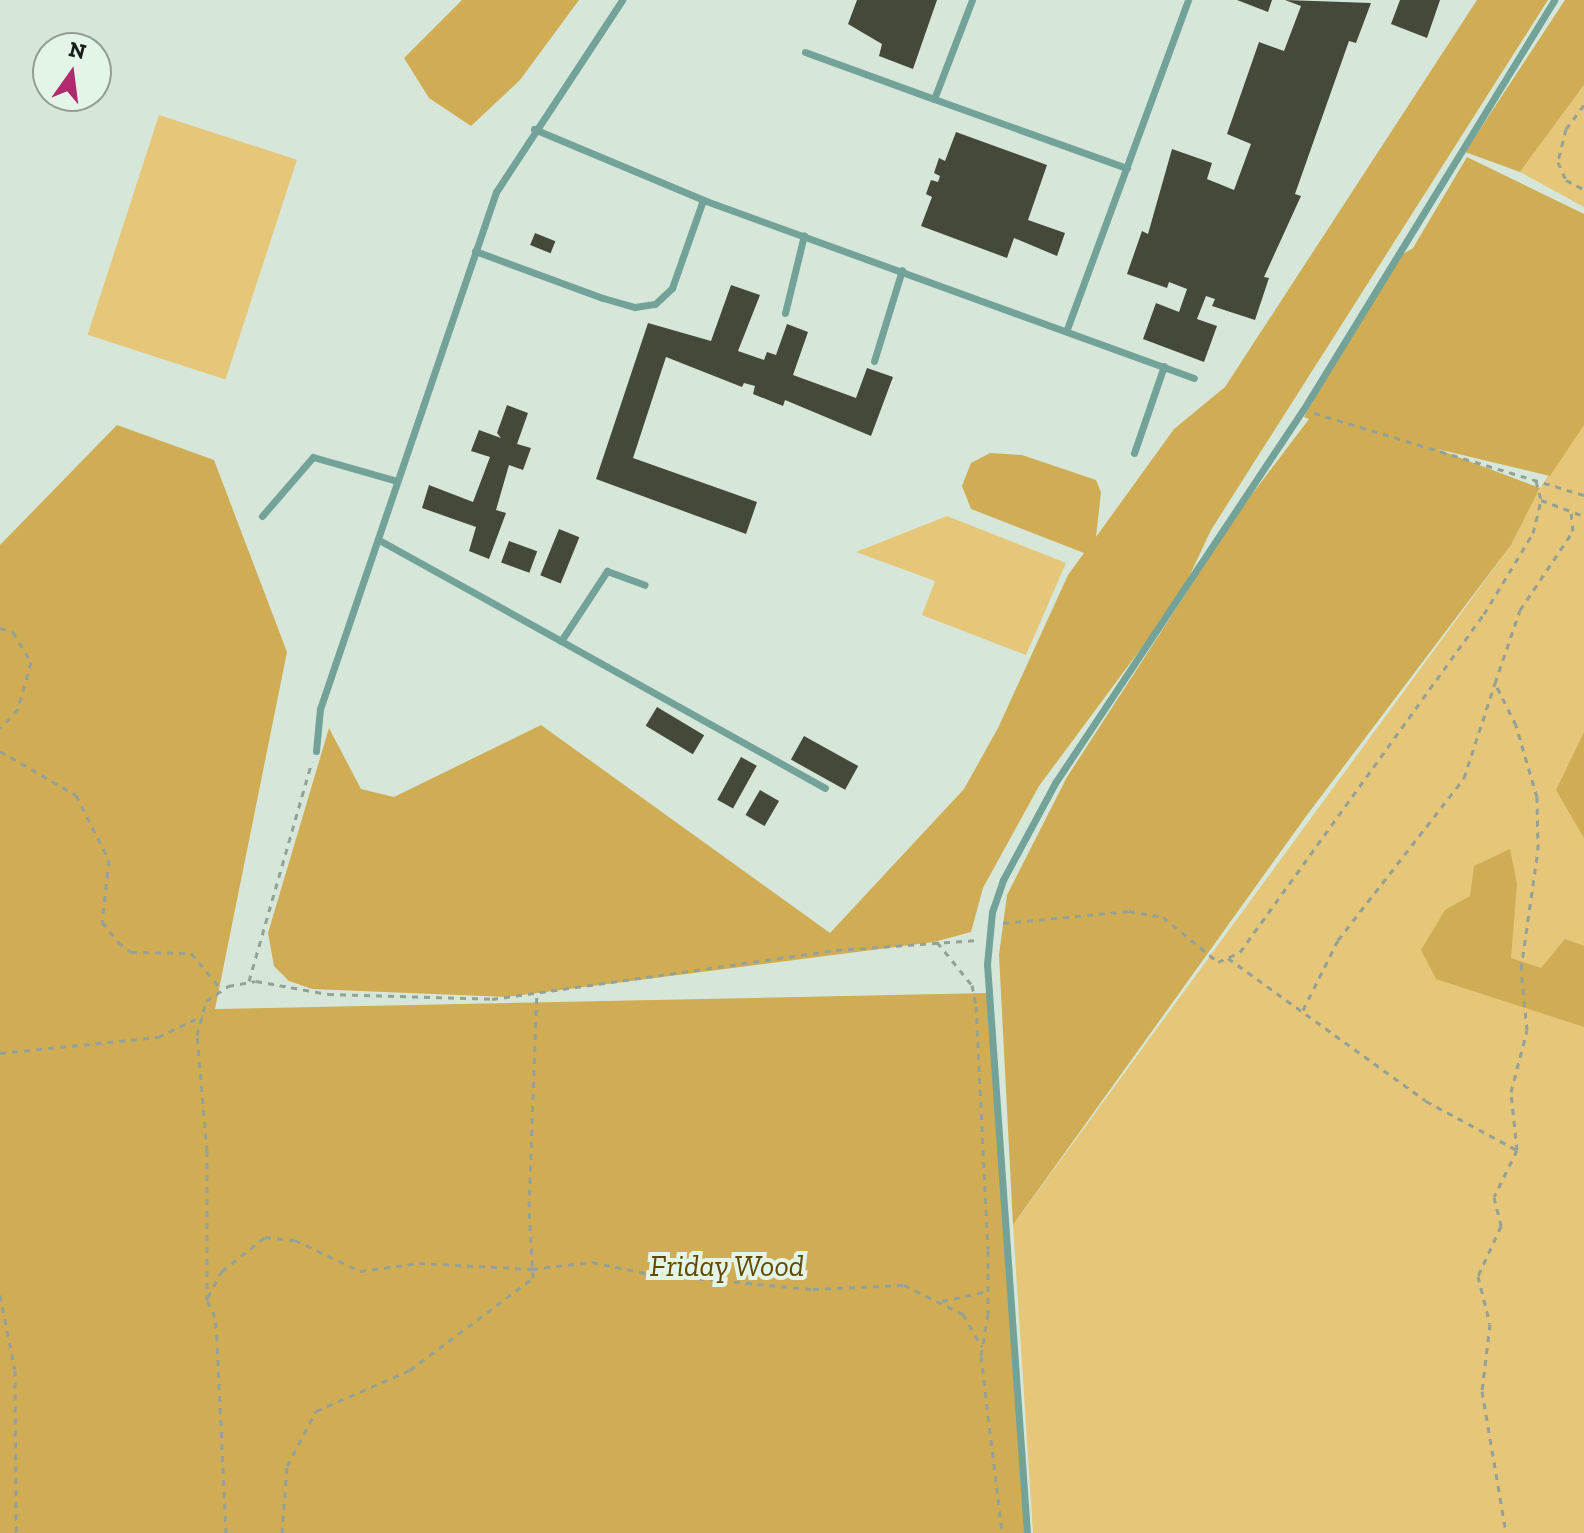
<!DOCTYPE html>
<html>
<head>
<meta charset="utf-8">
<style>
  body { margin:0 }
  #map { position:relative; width:1584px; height:1533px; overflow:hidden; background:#d6e7d9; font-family:"Zilla Slab",serif }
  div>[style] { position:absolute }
  .green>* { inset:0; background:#e6c679; transform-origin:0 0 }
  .forest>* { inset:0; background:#d0ad54 }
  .building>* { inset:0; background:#454939; transform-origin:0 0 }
  .path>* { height:3px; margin-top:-1.5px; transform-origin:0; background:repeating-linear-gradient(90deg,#94a196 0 6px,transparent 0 12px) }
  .service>* { height:7px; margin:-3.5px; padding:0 3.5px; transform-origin:3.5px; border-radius:3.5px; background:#73a299 }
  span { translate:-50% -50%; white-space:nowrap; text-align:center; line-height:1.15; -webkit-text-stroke:8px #e3f5e6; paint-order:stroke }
  .park-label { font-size:30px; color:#624a00; font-style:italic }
  .north { position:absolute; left:32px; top:32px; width:80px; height:80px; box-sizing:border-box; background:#e3f5e6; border:2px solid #919e93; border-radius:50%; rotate:14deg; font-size:22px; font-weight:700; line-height:32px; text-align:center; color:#161c17 }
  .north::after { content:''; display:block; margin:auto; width:28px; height:36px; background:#b12a6e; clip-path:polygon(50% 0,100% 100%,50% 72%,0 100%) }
</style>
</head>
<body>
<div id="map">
  <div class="green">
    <div style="clip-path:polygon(1584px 85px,1584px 207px,1520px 172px)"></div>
    <div style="left:159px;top:115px;width:145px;height:231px;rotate:18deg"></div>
    <div style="clip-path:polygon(1584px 422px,1584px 1533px,1033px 1533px,1013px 1225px,1511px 545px,1540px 488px)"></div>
    <div style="clip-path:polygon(947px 516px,1066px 563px,1026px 655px,922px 615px,935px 581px,856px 552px)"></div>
  </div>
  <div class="forest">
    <div style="clip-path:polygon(462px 0,579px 0,520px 80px,471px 126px,429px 98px,404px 58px)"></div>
    <div style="clip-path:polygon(1477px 0,1548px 0,1211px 530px,1180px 596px,1039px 786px,983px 888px,971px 932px,934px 942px,507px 997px,312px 989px,289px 981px,274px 966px,268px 933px,329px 728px,361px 789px,394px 797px,541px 725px,830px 933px,964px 789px,998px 728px,1068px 575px,1084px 553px,971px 509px,962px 486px,971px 463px,990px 453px,1022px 455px,1096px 480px,1101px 492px,1096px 537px,1174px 429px,1225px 387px)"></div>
    <div style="clip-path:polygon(1565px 0,1584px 0,1584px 85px,1520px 172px,1465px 152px)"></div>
    <div style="clip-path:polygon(1467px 157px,1584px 214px,1584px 425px,1550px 476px,1437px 449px,1540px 488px,1511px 545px,1307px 815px,1013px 1225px,999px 955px,1007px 895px,1067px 777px,1240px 510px,1309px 419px,1304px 417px,1395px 259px,1413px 248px)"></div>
    <div style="clip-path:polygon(117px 425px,214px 460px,287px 652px,215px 1009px,988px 993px,1027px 1533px,0 1533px,0 545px)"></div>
    <div style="clip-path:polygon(1584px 732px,1584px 838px,1556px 790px)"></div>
    <div style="clip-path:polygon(1510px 849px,1517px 884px,1511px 958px,1541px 968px,1565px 939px,1584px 946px,1584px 1027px,1436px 979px,1421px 950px,1445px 910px,1470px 896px,1474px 866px)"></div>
  </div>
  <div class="building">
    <div style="clip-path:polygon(857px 0,937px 0,913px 69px,879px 56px,882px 44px,848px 24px)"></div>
    <div style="clip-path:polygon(1237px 0,1272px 0,1268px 12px)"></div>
    <div style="clip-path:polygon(1285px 0,1371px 3px,1356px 43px,1349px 41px,1295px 194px,1301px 196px,1264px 277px,1269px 278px,1255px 320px,1212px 306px,1215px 299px,1206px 296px,1197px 319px,1217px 326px,1204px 362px,1143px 339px,1156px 303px,1179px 312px,1187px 289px,1169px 282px,1167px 288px,1127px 274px,1142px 231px,1148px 234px,1172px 149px,1212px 163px,1207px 179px,1234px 190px,1251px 144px,1227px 134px,1259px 42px,1284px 51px,1301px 6px)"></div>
    <div style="clip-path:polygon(1400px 0,1440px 0,1427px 38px,1391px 24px)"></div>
    <div style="clip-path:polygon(956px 132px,1047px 165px,1028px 220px,1065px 233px,1057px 256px,1014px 238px,1007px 258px,921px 226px,932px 197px,926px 194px,931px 180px,938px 182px,940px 176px,934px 173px,939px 158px,945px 161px)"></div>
    <div style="left:535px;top:233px;width:22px;height:13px;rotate:22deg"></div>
    <div style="clip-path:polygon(731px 285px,760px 295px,738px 351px,764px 360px,767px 352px,776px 355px,787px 324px,808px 332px,793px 375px,856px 398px,867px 368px,893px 377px,871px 436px,785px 400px,783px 406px,753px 394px,755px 386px,744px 383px,742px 387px,666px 357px,633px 458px,757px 502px,746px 534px,596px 479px,648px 323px,711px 341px)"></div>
    <div style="clip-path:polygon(507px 405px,528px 413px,517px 444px,531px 448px,523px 470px,509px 465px,496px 510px,506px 513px,489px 559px,469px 551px,476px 527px,422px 508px,429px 485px,473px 502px,490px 457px,471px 451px,479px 430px,501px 438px,497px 433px)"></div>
    <div style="left:559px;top:529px;width:22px;height:50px;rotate:22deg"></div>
    <div style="left:509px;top:541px;width:30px;height:23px;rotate:20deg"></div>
    <div style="left:657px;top:707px;width:55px;height:22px;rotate:31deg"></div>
    <div style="left:804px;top:736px;width:62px;height:27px;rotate:29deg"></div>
    <div style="left:741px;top:757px;width:18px;height:49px;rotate:29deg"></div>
    <div style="left:760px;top:790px;width:22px;height:29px;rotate:30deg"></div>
  </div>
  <div class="path">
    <div style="left:1584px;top:105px;width:30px;rotate:127deg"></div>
    <div style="left:1566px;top:129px;width:34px;rotate:104deg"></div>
    <div style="left:1558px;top:162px;width:20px;rotate:66deg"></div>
    <div style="left:1566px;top:180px;width:20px;rotate:27deg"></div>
    <div style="left:1314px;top:413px;width:282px;rotate:16.9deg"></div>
    <div style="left:1536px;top:481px;width:20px;rotate:75deg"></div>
    <div style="left:0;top:628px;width:14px;rotate:17deg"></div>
    <div style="left:13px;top:632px;width:35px;rotate:59deg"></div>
    <div style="left:31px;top:662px;width:49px;rotate:105.5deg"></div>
    <div style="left:18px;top:709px;width:26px;rotate:133deg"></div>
    <div style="left:0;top:751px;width:88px;rotate:30.1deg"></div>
    <div style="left:76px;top:795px;width:73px;rotate:63.1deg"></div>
    <div style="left:109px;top:860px;width:62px;rotate:96.4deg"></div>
    <div style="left:102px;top:922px;width:26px;rotate:51deg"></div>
    <div style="left:118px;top:942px;width:16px;rotate:38deg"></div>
    <div style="left:131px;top:952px;width:60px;rotate:1deg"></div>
    <div style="left:191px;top:953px;width:48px;rotate:50deg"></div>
    <div style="left:1003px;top:923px;width:127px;rotate:-5.4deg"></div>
    <div style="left:1129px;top:911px;width:35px;rotate:10deg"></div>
    <div style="left:1163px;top:917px;width:71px;rotate:39.3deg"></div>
    <div style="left:1218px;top:962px;width:24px;rotate:-24deg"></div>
    <div style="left:1240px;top:952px;width:417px;rotate:-54.2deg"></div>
    <div style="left:1484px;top:614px;width:95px;rotate:-58.8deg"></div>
    <div style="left:1533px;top:533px;width:34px;rotate:-76deg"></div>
    <div style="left:1541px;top:500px;width:46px;rotate:20.4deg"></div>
    <div style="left:937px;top:942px;width:55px;rotate:50.9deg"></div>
    <div style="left:972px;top:985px;width:21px;rotate:79deg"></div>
    <div style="left:976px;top:1006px;width:244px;rotate:87.2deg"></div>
    <div style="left:988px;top:1250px;width:64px;rotate:90deg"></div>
    <div style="left:988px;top:1314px;width:43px;rotate:99.5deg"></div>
    <div style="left:981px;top:1356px;width:178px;rotate:83.2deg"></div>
    <div style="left:1228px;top:958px;width:244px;rotate:35.8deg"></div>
    <div style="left:1426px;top:1101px;width:103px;rotate:28.3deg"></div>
    <div style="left:1517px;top:1150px;width:52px;rotate:116.1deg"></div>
    <div style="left:1494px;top:1197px;width:30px;rotate:76deg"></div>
    <div style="left:1501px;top:1226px;width:55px;rotate:114.7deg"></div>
    <div style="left:1478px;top:1276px;width:49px;rotate:76deg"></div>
    <div style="left:1490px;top:1324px;width:67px;rotate:96.8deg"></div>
    <div style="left:1482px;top:1391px;width:144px;rotate:80.4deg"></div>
    <div style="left:249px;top:981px;width:228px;rotate:-74deg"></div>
    <div style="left:1303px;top:1010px;width:78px;rotate:-63.4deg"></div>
    <div style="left:1338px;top:940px;width:205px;rotate:-52.1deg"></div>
    <div style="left:1464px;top:778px;width:100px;rotate:-71.9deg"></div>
    <div style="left:0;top:1053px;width:159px;rotate:-5.8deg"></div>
    <div style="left:158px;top:1037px;width:49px;rotate:-25.5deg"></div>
    <div style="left:1517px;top:1150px;width:58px;rotate:-95.9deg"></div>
    <div style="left:1511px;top:1092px;width:64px;rotate:-75.5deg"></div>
    <div style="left:1527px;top:1030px;width:61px;rotate:-95.6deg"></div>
    <div style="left:1521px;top:969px;width:120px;rotate:-81.9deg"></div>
    <div style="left:1538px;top:850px;width:53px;rotate:-91.1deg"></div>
    <div style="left:1537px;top:797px;width:75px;rotate:-106.3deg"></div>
    <div style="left:1516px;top:725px;width:47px;rotate:-116.6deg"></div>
    <div style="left:1495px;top:683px;width:77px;rotate:-71.1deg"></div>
    <div style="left:1520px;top:610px;width:95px;rotate:-56.1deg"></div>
    <div style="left:1573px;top:531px;width:20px;rotate:-96deg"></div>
    <div style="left:0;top:1295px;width:76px;rotate:78.7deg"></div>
    <div style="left:15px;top:1370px;width:163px;rotate:89.6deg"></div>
    <div style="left:208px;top:1297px;width:30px;rotate:-62deg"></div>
    <div style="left:222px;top:1271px;width:55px;rotate:-38.3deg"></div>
    <div style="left:265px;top:1237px;width:30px;rotate:6deg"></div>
    <div style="left:295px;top:1240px;width:72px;rotate:25.5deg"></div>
    <div style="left:360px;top:1271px;width:60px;rotate:-7.7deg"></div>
    <div style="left:419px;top:1263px;width:113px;rotate:3deg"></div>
    <div style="left:532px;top:1269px;width:60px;rotate:-6.7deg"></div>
    <div style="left:592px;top:1262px;width:59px;rotate:11.7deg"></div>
    <div style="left:650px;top:1274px;width:164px;rotate:5.3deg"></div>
    <div style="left:813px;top:1289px;width:91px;rotate:-2.5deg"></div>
    <div style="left:904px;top:1285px;width:66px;rotate:26.2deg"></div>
    <div style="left:963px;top:1314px;width:38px;rotate:60deg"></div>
    <div style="left:942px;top:1301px;width:47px;rotate:-12.3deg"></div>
    <div style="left:226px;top:1533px;width:193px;rotate:-92.7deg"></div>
    <div style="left:217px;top:1340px;width:23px;rotate:-95deg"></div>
    <div style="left:215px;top:1317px;width:19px;rotate:-115deg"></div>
    <div style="left:207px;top:1300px;width:149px;rotate:-90deg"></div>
    <div style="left:207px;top:1151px;width:116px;rotate:-94.9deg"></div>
    <div style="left:197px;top:1035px;width:35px;rotate:-75deg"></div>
    <div style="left:206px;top:1001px;width:27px;rotate:-34deg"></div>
    <div style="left:228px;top:986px;width:28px;rotate:-10deg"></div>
    <div style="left:256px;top:981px;width:73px;rotate:10.2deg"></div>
    <div style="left:328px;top:994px;width:164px;rotate:1.7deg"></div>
    <div style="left:492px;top:999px;width:347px;rotate:-8.1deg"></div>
    <div style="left:836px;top:950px;width:142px;rotate:-4deg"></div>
    <div style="left:282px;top:1533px;width:67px;rotate:-85.7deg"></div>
    <div style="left:287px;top:1466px;width:62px;rotate:-62.2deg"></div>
    <div style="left:316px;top:1411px;width:103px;rotate:-23.6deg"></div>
    <div style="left:410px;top:1370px;width:154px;rotate:-36.8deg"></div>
    <div style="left:533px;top:1278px;width:71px;rotate:-93.2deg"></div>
    <div style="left:529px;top:1207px;width:216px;rotate:-87.9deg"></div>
  </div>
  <div class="service">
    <div style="left:972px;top:0;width:106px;rotate:111deg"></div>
    <div style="left:934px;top:99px;width:205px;rotate:19.7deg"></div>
    <div style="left:805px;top:52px;width:137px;rotate:20deg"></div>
    <div style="left:534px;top:129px;width:186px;rotate:22.7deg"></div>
    <div style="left:706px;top:201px;width:519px;rotate:19.94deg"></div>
    <div style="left:475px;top:251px;width:136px;rotate:20.2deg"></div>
    <div style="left:603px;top:298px;width:33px;rotate:16deg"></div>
    <div style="left:635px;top:307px;width:20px;rotate:-9deg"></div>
    <div style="left:655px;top:304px;width:23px;rotate:-43deg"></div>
    <div style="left:672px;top:288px;width:93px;rotate:-70.6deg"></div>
    <div style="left:785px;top:313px;width:80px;rotate:-76.3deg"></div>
    <div style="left:1067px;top:329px;width:351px;rotate:-69.8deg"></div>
    <div style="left:874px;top:361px;width:95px;rotate:-72.9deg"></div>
    <div style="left:1134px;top:453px;width:92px;rotate:-71deg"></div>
    <div style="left:262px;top:516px;width:78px;rotate:-49.2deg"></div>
    <div style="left:313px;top:457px;width:87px;rotate:15.9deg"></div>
    <div style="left:379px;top:540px;width:208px;rotate:29deg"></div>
    <div style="left:561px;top:641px;width:84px;rotate:-56.7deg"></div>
    <div style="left:607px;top:571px;width:40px;rotate:20.2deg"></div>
    <div style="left:561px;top:641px;width:302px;rotate:29.1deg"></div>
    <div style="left:316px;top:751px;width:42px;rotate:-84.6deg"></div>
    <div style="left:320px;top:709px;width:546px;rotate:-71.2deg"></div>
    <div style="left:496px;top:192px;width:230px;rotate:-56.7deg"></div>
    <div style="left:1027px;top:1533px;width:570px;rotate:-94.02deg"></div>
    <div style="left:987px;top:964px;width:52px;rotate:-84.5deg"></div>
    <div style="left:992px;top:912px;width:34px;rotate:-71deg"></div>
    <div style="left:1003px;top:880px;width:110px;rotate:-61.8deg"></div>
    <div style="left:1055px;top:783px;width:448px;rotate:-56.4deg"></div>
    <div style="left:1303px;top:410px;width:481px;rotate:-58.5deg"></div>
  </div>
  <div class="park-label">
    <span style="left:727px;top:1266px">Friday Wood</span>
  </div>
  <div class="north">N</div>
</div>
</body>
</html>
